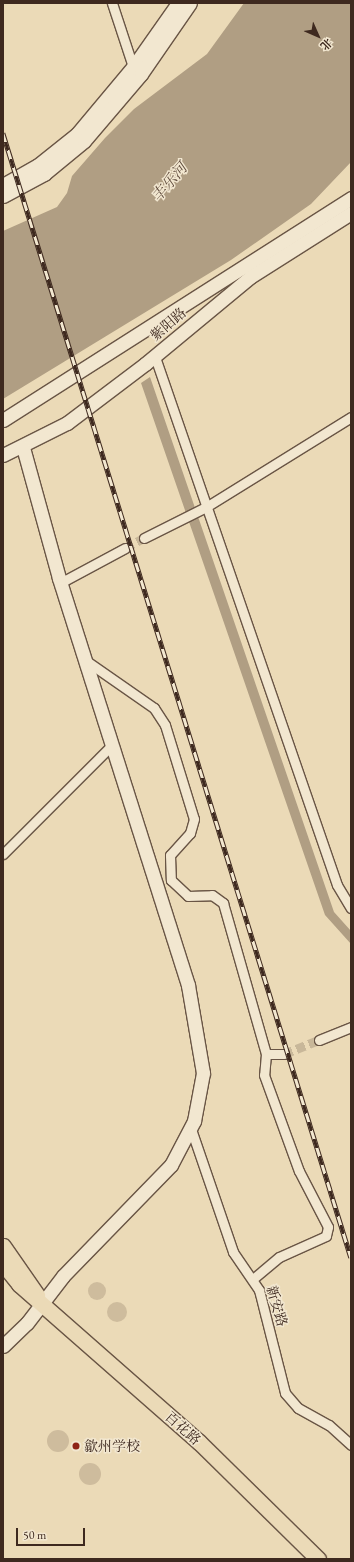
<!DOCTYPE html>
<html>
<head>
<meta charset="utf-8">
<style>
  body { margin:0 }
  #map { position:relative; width:354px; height:1562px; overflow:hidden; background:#ebdab7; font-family:"EB Garamond","Noto Serif SC",serif }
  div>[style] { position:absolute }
  .green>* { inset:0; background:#cebc9d }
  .round { border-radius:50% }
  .water>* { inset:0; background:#b09e83 }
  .street-tunnel>* { height:9px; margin-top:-4.5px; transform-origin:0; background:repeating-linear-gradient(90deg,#c8b799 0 9px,transparent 0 13.5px) }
  .roads { filter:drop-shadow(1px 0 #695545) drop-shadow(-1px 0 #695545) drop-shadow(0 1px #695545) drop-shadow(0 -1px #695545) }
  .street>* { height:9px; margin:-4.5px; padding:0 4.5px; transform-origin:4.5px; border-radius:4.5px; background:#f2e7d0 }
  .secondary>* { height:13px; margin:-6.5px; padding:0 6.5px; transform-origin:6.5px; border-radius:6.5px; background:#f2e7d0 }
  .primary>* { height:15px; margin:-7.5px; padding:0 7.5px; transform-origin:7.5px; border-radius:7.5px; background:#ebdab7 }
  .rail>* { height:4.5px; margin-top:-2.25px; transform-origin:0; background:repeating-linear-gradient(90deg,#f2e7d0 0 9px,#3e291f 0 18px); box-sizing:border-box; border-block:1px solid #3e291f }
  .dots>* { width:11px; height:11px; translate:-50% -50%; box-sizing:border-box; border:2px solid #f2e7d0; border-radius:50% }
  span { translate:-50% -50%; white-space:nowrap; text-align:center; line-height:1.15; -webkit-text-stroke:3px #f2e7d0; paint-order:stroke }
  .street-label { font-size:14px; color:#3e291f }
  .poi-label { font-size:14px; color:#3e291f }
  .left { translate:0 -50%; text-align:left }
  .water-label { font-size:15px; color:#604c3d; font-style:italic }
  .frame { position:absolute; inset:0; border:4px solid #3e291f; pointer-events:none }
  .north { position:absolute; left:298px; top:16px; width:40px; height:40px; -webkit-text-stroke:3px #f2e7d0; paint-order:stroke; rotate:135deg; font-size:11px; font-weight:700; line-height:16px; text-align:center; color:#3e291f }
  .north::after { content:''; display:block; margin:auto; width:14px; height:18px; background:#3e291f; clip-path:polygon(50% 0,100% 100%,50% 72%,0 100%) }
  .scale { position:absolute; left:16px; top:1528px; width:69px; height:18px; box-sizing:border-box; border:2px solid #3e291f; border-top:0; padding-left:5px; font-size:12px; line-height:14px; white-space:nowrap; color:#3e291f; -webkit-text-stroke:3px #f2e7d0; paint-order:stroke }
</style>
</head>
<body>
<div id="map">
  <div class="green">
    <div class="round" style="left:88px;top:1282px;width:18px;height:18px"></div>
    <div class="round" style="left:107px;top:1302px;width:20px;height:20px"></div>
    <div class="round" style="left:47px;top:1430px;width:22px;height:22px"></div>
    <div class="round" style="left:79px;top:1463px;width:22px;height:22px"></div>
  </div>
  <div class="water">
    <div style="clip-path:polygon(244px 3px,351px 3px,351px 162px,311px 204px,231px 260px,3px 399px,3px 231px,57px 207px,67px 193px,72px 176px,105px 138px,134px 109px,207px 54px)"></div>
    <div style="clip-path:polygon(150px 377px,334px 912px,351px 931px,351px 944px,325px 915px,141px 383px)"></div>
  </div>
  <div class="street-tunnel">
    <div style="left:125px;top:548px;width:21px;rotate:-28deg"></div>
    <div style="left:284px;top:1054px;width:38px;rotate:-22deg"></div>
  </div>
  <div class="roads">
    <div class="street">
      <div style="left:112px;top:3px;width:67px;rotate:71.8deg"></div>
      <div style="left:155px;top:357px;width:558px;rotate:70.98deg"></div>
      <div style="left:337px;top:885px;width:27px;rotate:59deg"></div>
      <div style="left:144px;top:538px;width:69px;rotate:-26.6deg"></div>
      <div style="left:206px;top:507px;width:171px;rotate:-31.8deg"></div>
      <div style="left:60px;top:583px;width:74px;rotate:-28.3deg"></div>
      <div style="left:85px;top:660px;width:84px;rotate:34.8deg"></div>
      <div style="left:154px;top:708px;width:20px;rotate:57deg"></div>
      <div style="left:165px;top:725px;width:98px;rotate:72.9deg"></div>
      <div style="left:194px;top:819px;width:15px;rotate:106deg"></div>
      <div style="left:190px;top:833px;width:30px;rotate:132deg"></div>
      <div style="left:170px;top:855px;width:25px;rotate:88deg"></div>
      <div style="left:171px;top:880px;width:23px;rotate:43deg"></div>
      <div style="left:188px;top:896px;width:24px;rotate:-2deg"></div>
      <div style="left:212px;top:895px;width:14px;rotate:36deg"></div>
      <div style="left:223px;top:903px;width:157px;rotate:74.1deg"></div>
      <div style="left:266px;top:1054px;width:21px;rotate:95deg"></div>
      <div style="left:264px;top:1075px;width:102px;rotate:70deg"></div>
      <div style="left:299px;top:1171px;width:63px;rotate:62.6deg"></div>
      <div style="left:328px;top:1227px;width:9px;rotate:103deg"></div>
      <div style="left:326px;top:1236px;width:51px;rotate:155.9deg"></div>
      <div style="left:279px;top:1257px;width:34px;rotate:140deg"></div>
      <div style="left:3px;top:854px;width:154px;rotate:-45deg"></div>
      <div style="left:319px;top:1040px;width:35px;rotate:-22deg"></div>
      <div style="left:266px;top:1054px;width:18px"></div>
      <div style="left:191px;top:1129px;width:130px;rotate:71.1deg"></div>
      <div style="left:233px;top:1252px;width:46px;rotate:55.6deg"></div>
      <div style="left:259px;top:1290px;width:106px;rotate:75.8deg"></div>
      <div style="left:285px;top:1393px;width:20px;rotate:49deg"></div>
      <div style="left:298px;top:1408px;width:35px;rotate:29deg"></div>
      <div style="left:329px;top:1425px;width:30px;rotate:42deg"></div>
    </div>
    <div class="secondary">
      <div style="left:3px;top:185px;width:40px;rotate:-29.7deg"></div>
      <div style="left:38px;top:165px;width:50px;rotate:-38.5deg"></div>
      <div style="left:77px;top:134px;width:87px;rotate:-50.1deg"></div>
      <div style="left:133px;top:67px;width:78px;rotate:-54.9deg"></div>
      <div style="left:3px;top:196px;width:47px;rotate:-28.2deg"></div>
      <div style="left:44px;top:174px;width:52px;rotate:-39.5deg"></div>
      <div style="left:84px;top:141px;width:88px;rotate:-49.6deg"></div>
      <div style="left:141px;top:74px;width:86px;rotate:-55.4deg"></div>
      <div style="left:3px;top:420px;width:413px;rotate:-32.5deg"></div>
      <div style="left:3px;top:455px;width:72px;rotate:-26.6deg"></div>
      <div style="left:67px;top:423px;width:98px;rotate:-37.1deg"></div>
      <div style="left:145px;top:364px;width:136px;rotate:-39.6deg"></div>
      <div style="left:250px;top:277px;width:120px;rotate:-32.4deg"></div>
      <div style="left:3px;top:1346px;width:33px;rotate:-44deg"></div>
      <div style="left:27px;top:1323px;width:59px;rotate:-52.5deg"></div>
      <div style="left:63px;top:1276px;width:155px;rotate:-45.8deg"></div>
      <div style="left:171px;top:1165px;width:50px;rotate:-62.4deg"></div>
      <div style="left:194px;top:1121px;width:49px;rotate:-79.4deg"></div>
      <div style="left:203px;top:1073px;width:89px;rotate:-99.7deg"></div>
      <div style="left:188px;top:985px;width:427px;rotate:-107.6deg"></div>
      <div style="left:59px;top:578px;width:136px;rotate:-105.4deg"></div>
    </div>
    <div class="primary">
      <div style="left:3px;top:1246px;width:60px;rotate:55.2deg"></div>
      <div style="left:3px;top:1264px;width:26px;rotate:51deg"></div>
      <div style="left:19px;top:1284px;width:240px;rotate:41.3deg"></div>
      <div style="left:199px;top:1442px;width:167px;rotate:44.5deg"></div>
    </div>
  </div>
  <div class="rail">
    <div style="left:3px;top:133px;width:1177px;rotate:72.8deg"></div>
  </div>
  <div class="dots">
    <div style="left:76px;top:1446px;background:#8f2418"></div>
  </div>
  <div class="street-label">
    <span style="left:168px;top:324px;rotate:-41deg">紫阳路</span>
    <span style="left:277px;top:1306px;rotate:74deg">新安路</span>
    <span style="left:183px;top:1428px;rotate:42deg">百花路</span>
  </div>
  <div class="poi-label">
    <span class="left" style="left:84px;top:1446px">歙州学校</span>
  </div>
  <div class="water-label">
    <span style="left:169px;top:182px;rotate:-49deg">丰乐河</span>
  </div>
  <div class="frame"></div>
  <div class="north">北</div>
  <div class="scale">50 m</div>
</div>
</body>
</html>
